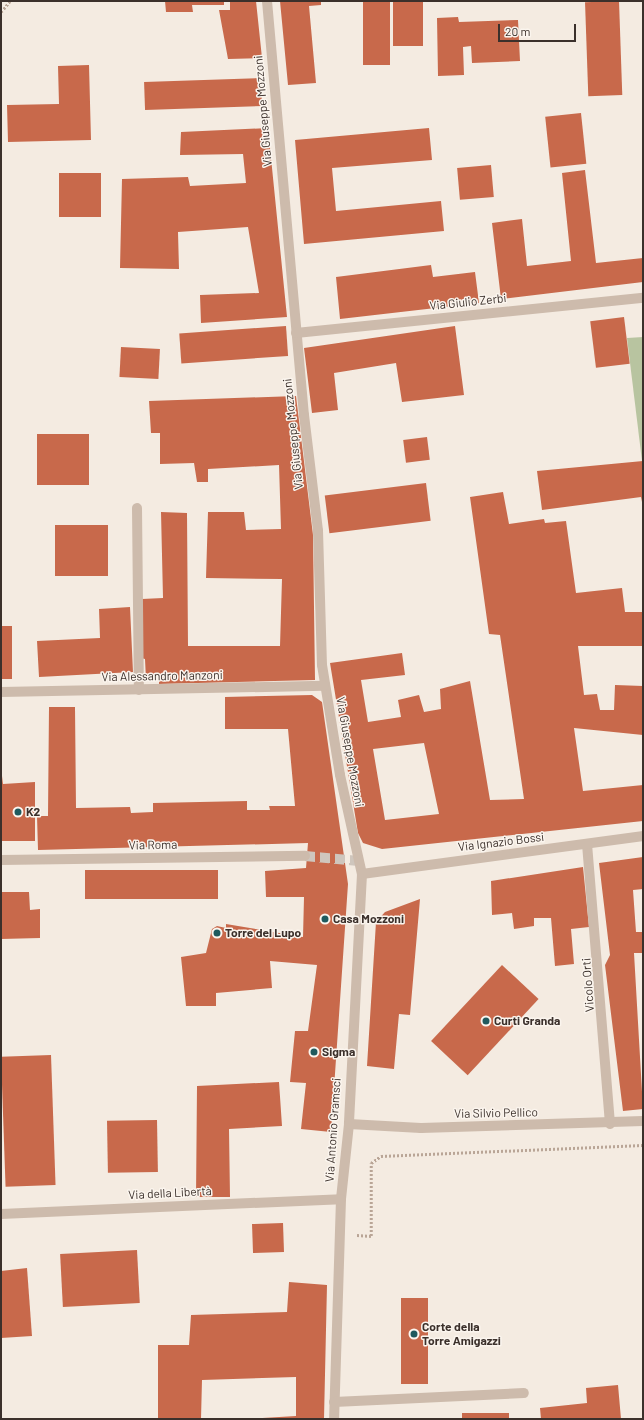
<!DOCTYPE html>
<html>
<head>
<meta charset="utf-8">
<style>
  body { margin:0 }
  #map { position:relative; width:644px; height:1420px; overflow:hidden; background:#f4ebe1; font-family:Barlow,sans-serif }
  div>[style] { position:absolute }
  .green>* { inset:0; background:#b8c4a0 }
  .building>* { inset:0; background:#c8694b; transform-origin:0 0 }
  .minor-tunnel>* { height:10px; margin-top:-5px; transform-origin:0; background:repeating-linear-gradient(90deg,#cfc6bd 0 10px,transparent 0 15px) }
  .path>* { height:2.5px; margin-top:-1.25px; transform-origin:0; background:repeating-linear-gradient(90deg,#b9a596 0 2px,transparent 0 4px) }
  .minor>* { height:10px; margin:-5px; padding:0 5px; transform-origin:5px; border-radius:5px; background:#cdbbac }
  .dots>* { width:11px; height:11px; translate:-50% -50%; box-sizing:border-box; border:2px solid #fbf5ee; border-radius:50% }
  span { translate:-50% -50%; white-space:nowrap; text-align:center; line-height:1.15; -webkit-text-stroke:3px #fbf5ee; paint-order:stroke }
  .street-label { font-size:12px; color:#3b302b }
  .poi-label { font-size:12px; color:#3b302b; font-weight:700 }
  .left { translate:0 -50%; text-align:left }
  .frame { position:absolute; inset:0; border:2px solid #3b302b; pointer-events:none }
  .scale { position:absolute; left:498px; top:24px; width:78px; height:18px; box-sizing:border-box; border:2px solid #3b302b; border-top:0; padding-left:5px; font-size:12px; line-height:14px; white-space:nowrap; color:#3b302b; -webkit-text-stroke:3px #fbf5ee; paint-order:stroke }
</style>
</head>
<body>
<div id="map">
  <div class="green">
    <div style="clip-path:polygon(643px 337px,643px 461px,642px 461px,627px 338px)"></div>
  </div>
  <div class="building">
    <div style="clip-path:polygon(165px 1px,224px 1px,224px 5px,192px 5px,193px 12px,166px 12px)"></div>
    <div style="clip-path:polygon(230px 1px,256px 1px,262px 58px,228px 59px,219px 10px,230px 10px)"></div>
    <div style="clip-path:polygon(280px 1px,321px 1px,321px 5px,309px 6px,316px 83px,288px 85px)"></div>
    <div style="left:363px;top:1px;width:27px;height:64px"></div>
    <div style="left:393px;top:1px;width:30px;height:45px"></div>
    <div style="left:619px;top:1px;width:94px;height:34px;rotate:88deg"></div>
    <div style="clip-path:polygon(458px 17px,459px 22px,518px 20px,520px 61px,472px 63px,471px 46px,463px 47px,464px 75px,438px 76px,437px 18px)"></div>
    <div style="clip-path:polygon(89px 65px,91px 140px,8px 142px,7px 105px,59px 104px,58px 66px)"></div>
    <div style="left:261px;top:78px;width:28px;height:117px;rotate:88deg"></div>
    <div style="left:581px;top:113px;width:51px;height:36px;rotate:84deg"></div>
    <div style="clip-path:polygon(268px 128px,287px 317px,201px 323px,200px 295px,259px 293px,248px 227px,178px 232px,179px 269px,120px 268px,122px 179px,188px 177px,190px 186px,246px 183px,243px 154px,180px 155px,181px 132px)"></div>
    <div style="clip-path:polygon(429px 128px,432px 160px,332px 168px,336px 211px,441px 201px,444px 231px,304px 244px,295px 140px)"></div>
    <div style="left:491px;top:165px;width:32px;height:34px;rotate:85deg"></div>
    <div style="clip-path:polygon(585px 170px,596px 263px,643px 258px,643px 282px,501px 299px,492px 223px,522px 219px,527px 266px,571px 261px,562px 173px)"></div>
    <div style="left:59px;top:173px;width:42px;height:44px"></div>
    <div style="clip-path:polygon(431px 265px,433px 277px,475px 272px,479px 303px,340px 319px,336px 277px)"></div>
    <div style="left:624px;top:317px;width:47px;height:34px;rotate:83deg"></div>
    <div style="left:286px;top:326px;width:30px;height:107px;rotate:86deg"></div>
    <div style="clip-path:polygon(455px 326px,464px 395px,402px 402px,396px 363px,334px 373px,338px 410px,312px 413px,304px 348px)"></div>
    <div style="left:121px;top:347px;width:39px;height:30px;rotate:3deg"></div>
    <div style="clip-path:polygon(296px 396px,313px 535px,315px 680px,159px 684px,159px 680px,146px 680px,145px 659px,141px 658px,142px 599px,163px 598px,161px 512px,187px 513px,188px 646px,280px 646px,282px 579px,206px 578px,208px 512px,244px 512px,246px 530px,281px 529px,279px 465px,208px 469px,208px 482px,197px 482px,194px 463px,160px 464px,160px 433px,151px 433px,149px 401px)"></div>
    <div style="left:37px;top:434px;width:52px;height:51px"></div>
    <div style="left:427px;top:437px;width:23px;height:24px;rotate:83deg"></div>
    <div style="clip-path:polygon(643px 461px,643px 507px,641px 497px,542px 510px,537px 471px)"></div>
    <div style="left:426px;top:483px;width:38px;height:102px;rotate:83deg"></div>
    <div style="clip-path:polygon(evenodd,503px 492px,509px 524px,544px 519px,545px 523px,566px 521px,576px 593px,622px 588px,625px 612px,643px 612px,643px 646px,578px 646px,584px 695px,597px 694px,600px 710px,614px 710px,615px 685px,643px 686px,643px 735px,574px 728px,583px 791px,643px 785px,643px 821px,382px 849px,363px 843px,358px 833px,330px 663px,402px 653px,405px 675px,361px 680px,368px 722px,401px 717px,398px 700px,419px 695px,424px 712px,441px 709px,440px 689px,470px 681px,490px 800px,524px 799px,500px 635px,489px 634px,470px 497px,503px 492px,424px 743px,439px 814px,385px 820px,373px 749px,424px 743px)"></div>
    <div style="left:55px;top:525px;width:53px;height:51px"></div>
    <div style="clip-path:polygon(130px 607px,133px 672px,39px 677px,37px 641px,100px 638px,99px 609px)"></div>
    <div style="left:1px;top:626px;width:11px;height:53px"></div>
    <div style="clip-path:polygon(312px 695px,322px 702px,348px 884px,331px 1132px,301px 1129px,306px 1083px,290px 1082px,295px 1031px,308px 1031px,317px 965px,270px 961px,272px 988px,216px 993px,216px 1006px,186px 1006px,181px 957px,206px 953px,212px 929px,217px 926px,226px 928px,226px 924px,303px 937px,304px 897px,266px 897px,265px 871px,306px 868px,308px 843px,38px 850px,37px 816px,48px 816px,49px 707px,75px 707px,76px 808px,130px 807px,131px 813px,153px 812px,153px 803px,247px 801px,247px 810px,270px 810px,269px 806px,295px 806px,288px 729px,225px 729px,225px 697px)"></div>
    <div style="clip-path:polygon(2px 776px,3px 784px,35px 782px,35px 841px,1px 841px)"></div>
    <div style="clip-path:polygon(643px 857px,643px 889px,633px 890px,636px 932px,643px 932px,643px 953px,634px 953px,643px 1109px,623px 1111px,605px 965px,610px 955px,599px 863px)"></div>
    <div style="clip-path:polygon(583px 867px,589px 927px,571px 929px,574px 964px,555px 966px,551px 918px,534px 918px,534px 926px,514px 929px,512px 913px,492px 915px,491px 881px)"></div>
    <div style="left:218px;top:870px;width:29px;height:133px;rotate:90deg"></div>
    <div style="clip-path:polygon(1px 892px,29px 892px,30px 910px,40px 909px,40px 938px,1px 939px)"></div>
    <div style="clip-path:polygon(420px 899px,410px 1015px,399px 1014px,394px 1069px,367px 1066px,376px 922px,385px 912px)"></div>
    <div style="left:502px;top:965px;width:50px;height:104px;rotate:43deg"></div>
    <div style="left:51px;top:1055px;width:130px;height:50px;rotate:88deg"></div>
    <div style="clip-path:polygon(279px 1082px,282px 1126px,229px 1129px,230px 1197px,196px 1197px,197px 1086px)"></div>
    <div style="left:157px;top:1120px;width:52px;height:50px;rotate:89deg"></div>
    <div style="left:283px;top:1223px;width:29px;height:31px;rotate:88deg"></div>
    <div style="left:137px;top:1250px;width:53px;height:77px;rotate:87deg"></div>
    <div style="clip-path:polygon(27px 1268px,32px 1336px,1px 1338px,1px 1271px)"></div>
    <div style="clip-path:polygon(289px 1282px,327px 1285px,324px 1419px,247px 1419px,296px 1416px,296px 1377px,202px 1380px,201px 1419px,158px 1419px,158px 1345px,189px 1345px,191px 1315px,287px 1312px)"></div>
    <div style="left:401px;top:1298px;width:27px;height:86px"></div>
    <div style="clip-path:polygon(618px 1385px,621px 1419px,541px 1419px,540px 1408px,587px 1403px,586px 1388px)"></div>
    <div style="left:462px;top:1413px;width:47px;height:6px"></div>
  </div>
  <div class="minor-tunnel">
    <div style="left:305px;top:856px;width:54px;rotate:5.3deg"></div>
  </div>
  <div class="path">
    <div style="left:1px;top:12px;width:14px;rotate:-51deg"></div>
    <div style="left:357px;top:1235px;width:14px;rotate:4deg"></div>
    <div style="left:371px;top:1236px;width:73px;rotate:-90deg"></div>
    <div style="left:371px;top:1163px;width:12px;rotate:-35deg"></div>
    <div style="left:381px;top:1156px;width:262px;rotate:-2.4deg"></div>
  </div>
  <div class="minor">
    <div style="left:267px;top:1px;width:416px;rotate:84.9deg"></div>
    <div style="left:304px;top:415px;width:117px;rotate:83.1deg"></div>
    <div style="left:318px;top:531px;width:134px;rotate:88.3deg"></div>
    <div style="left:322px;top:665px;width:111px;rotate:80.7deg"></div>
    <div style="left:340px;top:775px;width:101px;rotate:77.5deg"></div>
    <div style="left:362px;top:874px;width:250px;rotate:93deg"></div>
    <div style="left:349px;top:1124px;width:75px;rotate:96.1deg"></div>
    <div style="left:341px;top:1199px;width:220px;rotate:91.8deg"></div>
    <div style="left:296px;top:333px;width:349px;rotate:-5.8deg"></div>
    <div style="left:137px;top:508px;width:182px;rotate:89.4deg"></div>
    <div style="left:1px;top:692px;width:323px;rotate:-1.1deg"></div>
    <div style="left:587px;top:844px;width:281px;rotate:85.3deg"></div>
    <div style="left:1px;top:860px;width:304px;rotate:-0.8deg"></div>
    <div style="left:362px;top:874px;width:284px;rotate:-7.7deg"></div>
    <div style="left:349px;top:1124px;width:72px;rotate:3.2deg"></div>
    <div style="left:421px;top:1128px;width:222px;rotate:-1.8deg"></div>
    <div style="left:1px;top:1214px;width:340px;rotate:-2.5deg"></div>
    <div style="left:334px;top:1402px;width:190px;rotate:-2.7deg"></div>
  </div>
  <div class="dots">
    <div style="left:18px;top:812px;background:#1f5a5e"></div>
    <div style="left:325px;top:919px;background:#1f5a5e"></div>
    <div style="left:217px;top:933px;background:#1f5a5e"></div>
    <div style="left:486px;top:1021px;background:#1f5a5e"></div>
    <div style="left:314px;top:1052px;background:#1f5a5e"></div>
    <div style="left:414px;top:1334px;background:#1f5a5e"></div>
  </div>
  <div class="street-label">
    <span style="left:263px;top:111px;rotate:-95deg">Via Giuseppe Mozzoni</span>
    <span style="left:468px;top:302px;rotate:-6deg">Via Giulio Zerbi</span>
    <span style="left:293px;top:434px;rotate:-96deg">Via Giuseppe Mozzoni</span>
    <span style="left:162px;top:676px;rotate:-1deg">Via Alessandro Manzoni</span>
    <span style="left:350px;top:752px;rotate:80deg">Via Giuseppe Mozzoni</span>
    <span style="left:501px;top:842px;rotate:-7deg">Via Ignazio Bossi</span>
    <span style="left:153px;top:845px;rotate:-1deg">Via Roma</span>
    <span style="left:588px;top:985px;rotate:-94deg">Vicolo Orti</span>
    <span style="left:496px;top:1113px;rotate:-1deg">Via Silvio Pellico</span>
    <span style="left:333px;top:1130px;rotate:-86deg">Via Antonio Gramsci</span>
    <span style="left:170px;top:1193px;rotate:-3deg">Via della Libertà</span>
  </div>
  <div class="poi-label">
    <span class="left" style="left:26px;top:812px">K2</span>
    <span class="left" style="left:333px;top:919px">Casa Mozzoni</span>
    <span class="left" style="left:225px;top:933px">Torre del Lupo</span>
    <span class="left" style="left:494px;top:1021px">Curti Granda</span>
    <span class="left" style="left:322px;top:1052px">Sigma</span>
    <span class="left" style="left:422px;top:1334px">Corte della<br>Torre Amigazzi</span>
  </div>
  <div class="frame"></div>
  <div class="scale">20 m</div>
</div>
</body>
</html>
